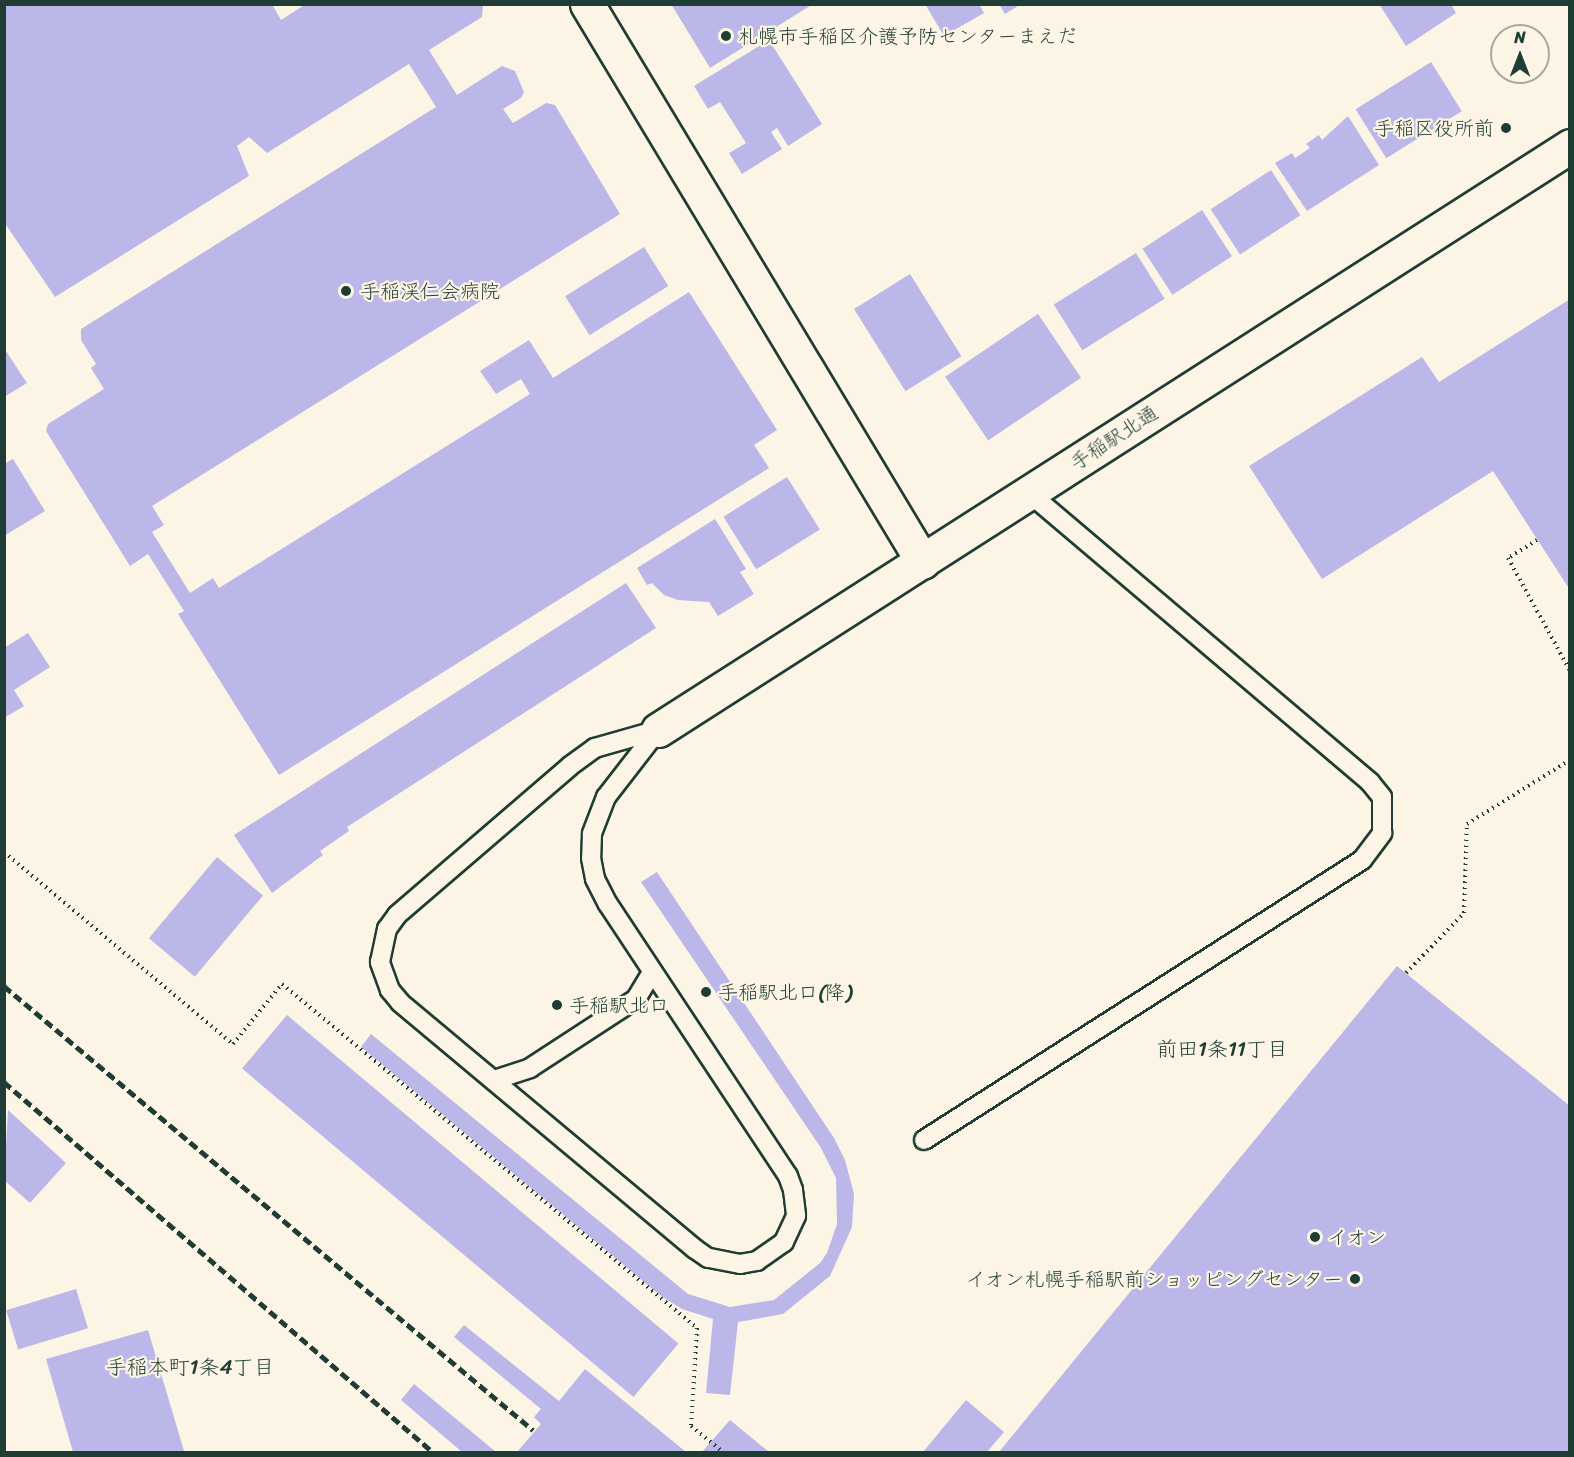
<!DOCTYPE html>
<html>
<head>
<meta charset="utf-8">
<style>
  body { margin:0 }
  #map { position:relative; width:1574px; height:1457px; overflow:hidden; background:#fcf5e5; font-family:Sriracha,"Klee One",sans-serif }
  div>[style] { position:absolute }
  .building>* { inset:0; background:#bbb8e9; transform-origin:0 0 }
  .path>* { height:4px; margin-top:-2px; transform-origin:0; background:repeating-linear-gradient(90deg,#1f3d34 0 1.5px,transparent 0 6px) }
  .roads { filter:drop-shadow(2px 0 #1f3d34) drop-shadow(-2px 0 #1f3d34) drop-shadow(0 2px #1f3d34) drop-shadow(0 -2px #1f3d34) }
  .lane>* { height:18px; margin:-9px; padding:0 9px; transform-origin:9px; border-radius:9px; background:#fcf5e5 }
  .street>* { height:33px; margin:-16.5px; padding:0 16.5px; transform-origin:16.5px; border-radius:16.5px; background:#fcf5e5 }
  .secondary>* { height:33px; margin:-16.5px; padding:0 16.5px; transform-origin:16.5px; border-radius:16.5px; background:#fcf5e5 }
  .rail>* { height:4.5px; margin-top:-2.25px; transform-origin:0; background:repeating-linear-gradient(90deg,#1f3d34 0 9px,transparent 0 13.5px) }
  .dots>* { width:16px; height:16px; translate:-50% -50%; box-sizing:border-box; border:3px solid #fcf5e5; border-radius:50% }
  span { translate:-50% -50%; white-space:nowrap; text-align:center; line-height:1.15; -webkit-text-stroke:4.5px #fcf5e5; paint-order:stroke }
  .poi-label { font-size:20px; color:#1f3d34 }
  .left { translate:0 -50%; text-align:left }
  .right { translate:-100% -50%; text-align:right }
  .street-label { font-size:20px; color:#1f3d34 }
  .neighbourhood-label { font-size:21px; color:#1f3d34 }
  .frame { position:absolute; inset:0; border:6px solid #1f3d34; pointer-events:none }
  .north { position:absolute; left:1490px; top:24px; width:60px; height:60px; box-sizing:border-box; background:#fcf5e5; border:2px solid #a4ab9e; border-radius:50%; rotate:0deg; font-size:16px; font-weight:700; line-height:24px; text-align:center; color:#1f3d34 }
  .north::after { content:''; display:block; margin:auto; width:21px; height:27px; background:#1f3d34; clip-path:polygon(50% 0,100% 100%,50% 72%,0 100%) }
</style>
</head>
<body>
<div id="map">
  <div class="building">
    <div style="clip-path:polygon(4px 4px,272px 4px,281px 20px,306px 4px,483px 4px,482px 17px,429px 50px,457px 95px,502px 66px,515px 71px,524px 92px,521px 98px,503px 109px,513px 123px,546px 103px,555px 105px,620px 214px,152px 506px,164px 525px,152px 532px,190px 593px,213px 578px,219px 588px,530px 394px,521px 379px,496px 394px,480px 371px,529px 340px,553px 378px,689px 292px,777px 430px,754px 445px,769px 468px,279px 775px,178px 614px,184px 611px,148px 554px,130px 566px,46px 431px,48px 424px,104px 389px,91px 368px,96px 364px,81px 340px,81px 329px,436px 107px,409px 64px,267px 153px,249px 137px,237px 146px,249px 176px,55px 297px,4px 222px)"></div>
    <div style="clip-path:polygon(671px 4px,813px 4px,710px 68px)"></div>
    <div style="clip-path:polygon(925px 4px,979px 4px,984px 13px,944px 36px)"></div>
    <div style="clip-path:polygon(999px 4px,1021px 4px,1005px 14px)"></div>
    <div style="clip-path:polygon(1379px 4px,1451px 4px,1456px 13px,1406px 46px)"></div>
    <div style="clip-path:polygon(769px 40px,822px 124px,788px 146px,777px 128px,771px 132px,782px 149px,742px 174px,729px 153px,746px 143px,720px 102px,708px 109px,694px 86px)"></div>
    <div style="left:1431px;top:62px;width:58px;height:89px;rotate:58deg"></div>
    <div style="clip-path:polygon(1348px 116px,1379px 165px,1307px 211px,1275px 163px,1292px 153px,1295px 158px,1310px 148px,1306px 144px,1319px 135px,1322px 140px)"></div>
    <div style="left:1271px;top:170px;width:54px;height:72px;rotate:57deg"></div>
    <div style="left:1202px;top:210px;width:55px;height:71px;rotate:57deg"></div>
    <div style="left:644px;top:247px;width:46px;height:93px;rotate:58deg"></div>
    <div style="left:1136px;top:253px;width:54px;height:97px;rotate:58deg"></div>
    <div style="left:910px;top:274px;width:97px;height:66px;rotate:58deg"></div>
    <div style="clip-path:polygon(1570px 299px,1570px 590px,1493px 471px,1322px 579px,1249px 466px,1422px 357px,1439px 382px)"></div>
    <div style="left:1038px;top:314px;width:77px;height:112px;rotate:56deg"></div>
    <div style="clip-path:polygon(4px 348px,27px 383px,4px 397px)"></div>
    <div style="clip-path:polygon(13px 459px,45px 511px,4px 536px,4px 464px)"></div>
    <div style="left:787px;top:477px;width:62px;height:75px;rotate:58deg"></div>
    <div style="clip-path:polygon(715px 519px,746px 569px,740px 572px,754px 594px,718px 616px,709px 602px,678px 600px,664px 595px,652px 583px,647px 585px,637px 568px)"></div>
    <div style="clip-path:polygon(626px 583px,656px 628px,347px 827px,349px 831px,320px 851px,323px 855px,272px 893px,234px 835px)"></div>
    <div style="clip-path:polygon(28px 633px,50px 667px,14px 690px,24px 706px,4px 718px,4px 648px)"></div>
    <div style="left:217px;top:857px;width:60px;height:106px;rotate:40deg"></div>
    <div style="clip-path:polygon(657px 872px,834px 1138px,845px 1160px,854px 1194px,852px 1227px,830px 1276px,783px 1314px,738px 1322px,730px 1395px,706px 1393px,713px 1319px,682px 1309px,661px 1296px,361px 1047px,371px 1034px,688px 1294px,730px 1307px,774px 1300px,820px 1263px,827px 1253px,837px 1224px,836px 1178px,821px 1148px,641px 882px)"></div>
    <div style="clip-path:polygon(1397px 966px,1570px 1106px,1570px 1452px,999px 1452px)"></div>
    <div style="left:287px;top:1015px;width:511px;height:70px;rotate:40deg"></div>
    <div style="clip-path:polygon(8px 1110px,66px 1163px,30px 1203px,4px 1180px)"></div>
    <div style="left:76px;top:1289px;width:41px;height:73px;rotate:73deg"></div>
    <div style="clip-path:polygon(464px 1325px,559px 1401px,585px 1369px,686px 1452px,517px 1452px,541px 1424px,534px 1417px,541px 1409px,454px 1337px)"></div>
    <div style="clip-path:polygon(148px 1330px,184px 1451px,73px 1452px,46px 1359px)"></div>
    <div style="clip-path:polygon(414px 1384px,496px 1452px,462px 1452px,401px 1400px)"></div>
    <div style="clip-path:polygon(966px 1400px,1004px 1432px,987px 1452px,923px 1452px)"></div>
    <div style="clip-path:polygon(730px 1420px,769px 1452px,702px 1452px)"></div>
  </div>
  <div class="path">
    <div style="left:1537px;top:540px;width:34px;rotate:148deg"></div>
    <div style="left:1508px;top:558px;width:129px;rotate:61.2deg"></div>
    <div style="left:4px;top:852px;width:299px;rotate:40deg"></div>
    <div style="left:233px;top:1044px;width:77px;rotate:-50.8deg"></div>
    <div style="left:282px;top:984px;width:539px;rotate:39.66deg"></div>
    <div style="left:697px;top:1328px;width:98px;rotate:93.5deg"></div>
    <div style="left:691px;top:1426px;width:41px;rotate:39.1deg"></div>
    <div style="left:1406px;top:973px;width:83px;rotate:-46deg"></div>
    <div style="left:1464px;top:913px;width:89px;rotate:-88.1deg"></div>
    <div style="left:1467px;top:824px;width:121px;rotate:-31.9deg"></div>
  </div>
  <div class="roads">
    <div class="lane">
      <div style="left:658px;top:730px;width:85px;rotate:127.8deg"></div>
      <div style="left:606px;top:797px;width:40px;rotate:111deg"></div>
      <div style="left:592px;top:834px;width:24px;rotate:92deg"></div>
      <div style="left:591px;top:858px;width:21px;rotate:79deg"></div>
      <div style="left:595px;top:879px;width:28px;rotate:63deg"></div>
      <div style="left:608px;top:904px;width:326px;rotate:56.5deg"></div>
      <div style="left:788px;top:1176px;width:15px;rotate:70deg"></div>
      <div style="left:793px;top:1190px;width:26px;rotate:83deg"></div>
      <div style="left:796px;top:1216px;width:29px;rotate:115deg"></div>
      <div style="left:784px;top:1242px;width:33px;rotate:145deg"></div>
      <div style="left:757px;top:1261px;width:17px;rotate:170deg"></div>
      <div style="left:740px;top:1264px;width:33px;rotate:-169deg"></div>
      <div style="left:708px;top:1258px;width:16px;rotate:-145deg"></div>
      <div style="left:695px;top:1249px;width:385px;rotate:-140.1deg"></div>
      <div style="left:400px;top:1002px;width:16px;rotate:-130deg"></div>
      <div style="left:390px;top:990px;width:30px;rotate:-110deg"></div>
      <div style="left:380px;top:962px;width:34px;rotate:-78deg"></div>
      <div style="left:387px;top:929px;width:17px;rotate:-54deg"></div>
      <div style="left:397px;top:915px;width:228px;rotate:-40.7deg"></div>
      <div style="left:570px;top:766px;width:31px;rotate:-36deg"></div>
      <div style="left:595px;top:748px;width:66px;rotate:-15.9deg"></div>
      <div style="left:494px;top:1080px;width:38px;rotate:-18deg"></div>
      <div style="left:530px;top:1068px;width:126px;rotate:-33.1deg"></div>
      <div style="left:636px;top:999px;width:31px;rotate:-59deg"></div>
      <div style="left:924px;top:1140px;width:520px;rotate:-32.59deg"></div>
      <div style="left:1362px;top:860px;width:34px;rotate:-53deg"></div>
      <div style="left:1382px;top:833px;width:36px;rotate:-90deg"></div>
      <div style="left:1382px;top:797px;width:19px;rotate:-129deg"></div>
      <div style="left:1370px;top:782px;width:447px;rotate:-139.7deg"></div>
    </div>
    <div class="street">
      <div style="left:587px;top:4px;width:651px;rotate:58.95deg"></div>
    </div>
    <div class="secondary">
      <div style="left:658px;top:730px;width:1083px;rotate:-32.63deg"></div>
    </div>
  </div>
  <div class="rail">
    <div style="left:4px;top:986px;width:691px;rotate:40.01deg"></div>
    <div style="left:4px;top:1082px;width:567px;rotate:40.78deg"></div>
  </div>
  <div class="dots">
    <div style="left:726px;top:36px;background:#1f3d34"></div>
    <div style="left:1506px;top:128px;background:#1f3d34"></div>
    <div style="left:346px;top:291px;background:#1f3d34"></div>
    <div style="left:706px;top:992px;background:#1f3d34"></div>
    <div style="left:557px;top:1005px;background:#1f3d34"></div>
    <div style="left:1315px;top:1237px;background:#1f3d34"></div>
    <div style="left:1355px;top:1279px;background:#1f3d34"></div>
  </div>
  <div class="poi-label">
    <span class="left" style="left:738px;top:36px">札幌市手稲区介護予防センターまえだ</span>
    <span class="right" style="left:1494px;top:128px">手稲区役所前</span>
    <span class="left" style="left:360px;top:291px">手稲渓仁会病院</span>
    <span class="left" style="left:718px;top:992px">手稲駅北口(降)</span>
    <span class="left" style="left:569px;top:1005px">手稲駅北口</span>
    <span class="left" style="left:1327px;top:1237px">イオン</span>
    <span class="right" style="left:1343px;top:1279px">イオン札幌手稲駅前ショッピングセンター</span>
  </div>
  <div class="street-label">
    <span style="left:1114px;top:438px;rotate:-33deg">手稲駅北通</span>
  </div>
  <div class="neighbourhood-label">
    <span style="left:1222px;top:1049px">前田1条11丁目</span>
    <span style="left:190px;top:1367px">手稲本町1条4丁目</span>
  </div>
  <div class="frame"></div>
  <div class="north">N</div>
</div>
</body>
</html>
